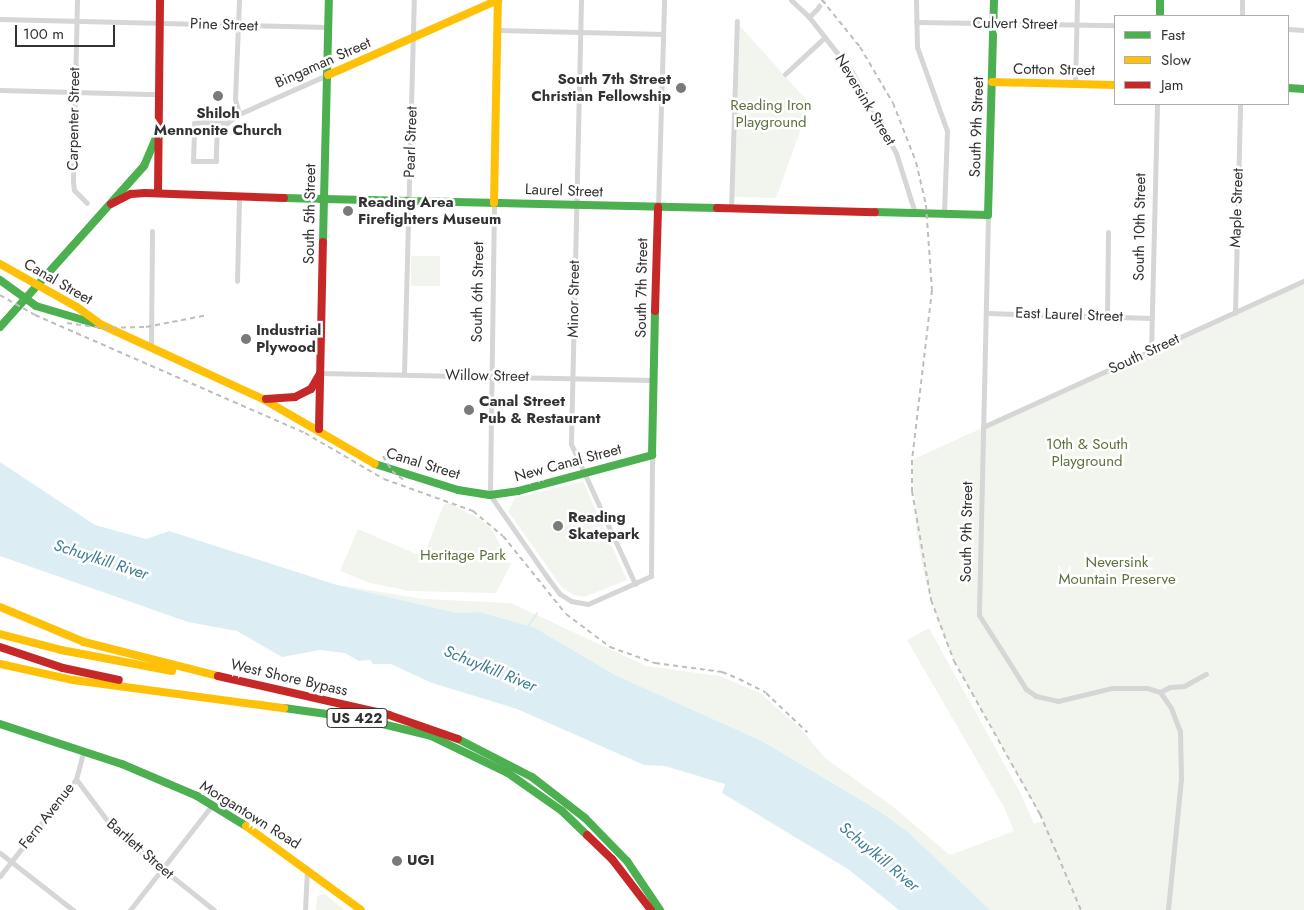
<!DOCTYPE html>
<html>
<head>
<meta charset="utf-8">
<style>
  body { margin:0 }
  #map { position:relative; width:1304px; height:910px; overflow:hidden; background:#fff; font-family:Jost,sans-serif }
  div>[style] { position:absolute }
  .green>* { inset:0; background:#f2f5ed; transform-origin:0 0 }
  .water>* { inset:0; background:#dceef4 }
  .stream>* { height:2px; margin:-1px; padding:0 1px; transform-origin:1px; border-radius:1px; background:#dceef4 }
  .street-tunnel>* { height:5px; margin-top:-2.5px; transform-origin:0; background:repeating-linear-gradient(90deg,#d6d6d6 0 5px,transparent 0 7.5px) }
  .street>* { height:5px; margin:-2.5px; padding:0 2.5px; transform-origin:2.5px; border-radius:2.5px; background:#d6d6d6 }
  .fast>* { height:8px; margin:-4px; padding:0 4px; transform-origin:4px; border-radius:4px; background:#4caf50 }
  .slow>* { height:8px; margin:-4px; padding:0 4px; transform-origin:4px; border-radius:4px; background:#ffc107 }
  .jam>* { height:8px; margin:-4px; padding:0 4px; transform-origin:4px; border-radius:4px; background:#c62828 }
  .rail>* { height:2px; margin-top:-1px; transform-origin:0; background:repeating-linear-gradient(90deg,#bebebe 0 5px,transparent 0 9px) }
  .dots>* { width:14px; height:14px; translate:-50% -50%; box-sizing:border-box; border:2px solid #fff; border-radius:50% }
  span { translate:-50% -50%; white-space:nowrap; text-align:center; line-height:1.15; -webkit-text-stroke:5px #fff; paint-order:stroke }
  .shield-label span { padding:1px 4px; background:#fff; border:1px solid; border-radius:4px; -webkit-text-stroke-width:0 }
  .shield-label { font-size:14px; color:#323232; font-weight:700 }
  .street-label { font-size:15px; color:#323232 }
  .poi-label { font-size:15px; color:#323232; font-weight:700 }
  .right { translate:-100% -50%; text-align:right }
  .left { translate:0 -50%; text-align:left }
  .park-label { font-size:15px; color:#5c713d }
  .water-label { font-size:16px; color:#3a7b91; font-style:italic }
  .legend { position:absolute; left:1114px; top:15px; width:175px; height:90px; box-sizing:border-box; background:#fff; border:1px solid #adadad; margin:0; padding:6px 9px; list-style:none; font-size:15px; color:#323232 }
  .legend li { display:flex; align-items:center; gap:10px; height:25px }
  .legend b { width:25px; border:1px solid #adadad }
  .scale { position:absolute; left:15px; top:25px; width:100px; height:22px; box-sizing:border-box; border:2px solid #323232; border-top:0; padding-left:6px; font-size:15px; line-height:18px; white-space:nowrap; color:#323232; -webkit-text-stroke:4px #fff; paint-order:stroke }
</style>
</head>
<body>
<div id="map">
  <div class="green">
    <div style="clip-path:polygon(740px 26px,810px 104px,776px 198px,734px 197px)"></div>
    <div style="left:411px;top:256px;width:29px;height:30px"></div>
    <div style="clip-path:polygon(1304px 281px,1304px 910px,990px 910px,876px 809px,762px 741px,615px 675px,577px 654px,480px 612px,457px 613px,337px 585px,424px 599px,511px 603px,646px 666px,719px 676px,760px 693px,801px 729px,825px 758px,891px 805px,950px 855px,1014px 831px,1004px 807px,907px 640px,929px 628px,1022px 796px,1034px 824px,1043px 821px,954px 661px,941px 630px,924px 575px,916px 528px,912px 460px)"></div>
    <div style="clip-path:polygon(583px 481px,627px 580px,584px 597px,573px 595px,561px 586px,508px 511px,515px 498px)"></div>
    <div style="clip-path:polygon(449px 503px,480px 519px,492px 530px,511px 564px,496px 593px,410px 591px,370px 583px,340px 571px,358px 529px,423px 557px,444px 504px)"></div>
    <div style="clip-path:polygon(323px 894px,326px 895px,344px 910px,316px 910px,317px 897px)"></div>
  </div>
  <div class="water">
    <div style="clip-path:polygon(0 462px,95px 525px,146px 539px,169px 531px,337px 585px,457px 613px,480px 612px,535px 628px,615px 675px,762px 741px,876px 809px,908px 832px,990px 910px,899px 910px,848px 869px,722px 793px,725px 784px,665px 766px,644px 765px,517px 709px,432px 683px,391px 664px,373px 664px,370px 660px,359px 661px,345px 653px,320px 650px,282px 657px,237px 631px,188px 622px,0 556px)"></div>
  </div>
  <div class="stream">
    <div style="left:527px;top:628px;width:18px;rotate:-56deg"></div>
  </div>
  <div class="street-tunnel">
    <div style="left:818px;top:8px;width:10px;rotate:-53deg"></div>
  </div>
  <div class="street">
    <div style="left:77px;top:0;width:181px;rotate:91.3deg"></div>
    <div style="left:73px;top:181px;width:9px;rotate:84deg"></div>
    <div style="left:74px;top:190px;width:18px;rotate:45deg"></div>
    <div style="left:239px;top:0;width:99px;rotate:92.3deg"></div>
    <div style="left:235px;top:99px;width:16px;rotate:75deg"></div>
    <div style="left:581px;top:0;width:444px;rotate:91.3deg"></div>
    <div style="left:571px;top:444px;width:154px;rotate:65.4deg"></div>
    <div style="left:791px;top:0;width:25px;rotate:43deg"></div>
    <div style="left:809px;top:17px;width:70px;rotate:52deg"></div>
    <div style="left:852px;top:72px;width:92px;rotate:61.5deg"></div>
    <div style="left:896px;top:153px;width:63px;rotate:72.4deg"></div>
    <div style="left:916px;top:0;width:47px;rotate:88.8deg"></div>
    <div style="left:917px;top:47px;width:89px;rotate:70.3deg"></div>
    <div style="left:947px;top:131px;width:83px;rotate:92.1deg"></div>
    <div style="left:1242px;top:16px;width:16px;rotate:-90deg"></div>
    <div style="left:809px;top:17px;width:13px;rotate:-45deg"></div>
    <div style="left:0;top:19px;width:328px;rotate:1.4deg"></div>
    <div style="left:916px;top:22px;width:199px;rotate:0.9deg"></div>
    <div style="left:1288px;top:29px;width:16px;rotate:4deg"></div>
    <div style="left:497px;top:30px;width:166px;rotate:1.4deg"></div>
    <div style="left:785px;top:74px;width:54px;rotate:-42.8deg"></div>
    <div style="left:1075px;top:84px;width:84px;rotate:-88.6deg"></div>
    <div style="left:0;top:90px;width:158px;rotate:1.5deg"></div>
    <div style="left:217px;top:123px;width:38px;rotate:92deg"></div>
    <div style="left:216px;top:161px;width:23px;rotate:180deg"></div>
    <div style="left:193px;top:161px;width:38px;rotate:-88deg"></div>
    <div style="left:194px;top:123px;width:10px;rotate:-6deg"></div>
    <div style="left:204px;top:122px;width:23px;rotate:2deg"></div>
    <div style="left:227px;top:123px;width:15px;rotate:-37deg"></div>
    <div style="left:239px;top:114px;width:96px;rotate:-23.9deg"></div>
    <div style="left:494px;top:203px;width:292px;rotate:90.8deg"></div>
    <div style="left:490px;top:495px;width:100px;rotate:55.2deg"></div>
    <div style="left:547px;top:577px;width:21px;rotate:53deg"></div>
    <div style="left:560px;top:594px;width:13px;rotate:32deg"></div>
    <div style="left:571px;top:601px;width:17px;rotate:10deg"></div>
    <div style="left:588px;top:604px;width:69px;rotate:-24deg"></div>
    <div style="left:651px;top:576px;width:121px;rotate:-89.5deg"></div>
    <div style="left:658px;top:207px;width:207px;rotate:-88.3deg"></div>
    <div style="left:731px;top:209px;width:188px;rotate:-88.2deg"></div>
    <div style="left:988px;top:215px;width:400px;rotate:91.3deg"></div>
    <div style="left:979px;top:615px;width:88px;rotate:57.6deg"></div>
    <div style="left:1026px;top:689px;width:12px;rotate:35deg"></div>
    <div style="left:1036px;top:696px;width:23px;rotate:13deg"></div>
    <div style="left:1058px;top:701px;width:56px;rotate:-13.5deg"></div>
    <div style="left:1112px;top:688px;width:35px"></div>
    <div style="left:1147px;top:688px;width:14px;rotate:17deg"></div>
    <div style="left:1160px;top:692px;width:19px;rotate:55deg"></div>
    <div style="left:1171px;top:708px;width:25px;rotate:69deg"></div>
    <div style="left:1180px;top:731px;width:48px;rotate:88.8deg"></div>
    <div style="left:1181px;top:779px;width:132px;rotate:95.7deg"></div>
    <div style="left:237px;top:281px;width:83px;rotate:-88.6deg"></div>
    <div style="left:986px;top:313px;width:166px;rotate:1.7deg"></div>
    <div style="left:1235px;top:313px;width:209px;rotate:-88.6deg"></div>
    <div style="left:1107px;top:316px;width:84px;rotate:-89.3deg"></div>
    <div style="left:151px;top:346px;width:115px;rotate:-89.5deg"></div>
    <div style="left:1151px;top:351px;width:247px;rotate:-88.6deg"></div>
    <div style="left:320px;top:373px;width:334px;rotate:1.2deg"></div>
    <div style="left:404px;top:374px;width:374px;rotate:-88.5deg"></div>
    <div style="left:983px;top:427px;width:353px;rotate:-24.5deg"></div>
    <div style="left:1160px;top:692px;width:11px;rotate:-27deg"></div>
    <div style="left:1170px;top:687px;width:14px;rotate:-4deg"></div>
    <div style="left:1184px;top:686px;width:25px;rotate:-29deg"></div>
    <div style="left:76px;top:779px;width:65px;rotate:53.1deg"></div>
    <div style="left:115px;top:831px;width:127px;rotate:38.6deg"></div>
    <div style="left:0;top:853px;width:93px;rotate:38deg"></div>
    <div style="left:0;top:876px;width:123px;rotate:-51.9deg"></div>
    <div style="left:76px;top:779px;width:28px;rotate:-75deg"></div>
    <div style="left:130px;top:910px;width:133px;rotate:-52deg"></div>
    <div style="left:305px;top:910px;width:41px;rotate:-87.2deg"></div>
  </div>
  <div class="fast">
    <div style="left:1160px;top:0;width:16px;rotate:90deg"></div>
    <div style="left:1288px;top:88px;width:16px;rotate:4deg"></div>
    <div style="left:284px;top:198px;width:40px;rotate:1.4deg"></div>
    <div style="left:324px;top:199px;width:199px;rotate:-88.6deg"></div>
    <div style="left:875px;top:212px;width:113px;rotate:1.5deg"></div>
    <div style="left:988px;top:215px;width:215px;rotate:-88.4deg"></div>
    <div style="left:323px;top:242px;width:43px;rotate:-88.7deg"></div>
    <div style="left:324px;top:199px;width:393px;rotate:1.3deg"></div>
    <div style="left:0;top:280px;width:44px;rotate:35.8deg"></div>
    <div style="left:36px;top:306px;width:67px;rotate:16.5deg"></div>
    <div style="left:0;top:327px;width:216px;rotate:-48.2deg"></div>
    <div style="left:144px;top:166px;width:34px;rotate:-67deg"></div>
    <div style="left:375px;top:464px;width:87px;rotate:17.4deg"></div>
    <div style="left:458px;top:490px;width:32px;rotate:9deg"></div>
    <div style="left:490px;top:495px;width:28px;rotate:-8deg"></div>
    <div style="left:518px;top:491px;width:139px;rotate:-15deg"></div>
    <div style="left:652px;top:455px;width:144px;rotate:-88.8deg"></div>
    <div style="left:284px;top:708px;width:79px;rotate:8deg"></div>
    <div style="left:362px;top:719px;width:71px;rotate:13.8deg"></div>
    <div style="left:431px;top:736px;width:85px;rotate:25.7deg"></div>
    <div style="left:508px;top:773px;width:66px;rotate:35.1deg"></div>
    <div style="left:562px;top:811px;width:35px;rotate:44deg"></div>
    <div style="left:0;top:724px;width:128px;rotate:18.2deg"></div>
    <div style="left:122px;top:764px;width:82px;rotate:23.1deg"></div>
    <div style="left:197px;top:796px;width:57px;rotate:31.5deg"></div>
    <div style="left:458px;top:739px;width:83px;rotate:27.2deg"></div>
    <div style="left:532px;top:777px;width:67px;rotate:37.7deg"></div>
    <div style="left:585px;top:818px;width:60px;rotate:45.7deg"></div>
    <div style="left:627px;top:861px;width:59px;rotate:56deg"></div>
  </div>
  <div class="slow">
    <div style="left:328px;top:75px;width:186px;rotate:-23.8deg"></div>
    <div style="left:992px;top:82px;width:123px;rotate:1.4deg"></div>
    <div style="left:494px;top:203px;width:203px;rotate:-88.9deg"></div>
    <div style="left:0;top:264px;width:88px;rotate:29.2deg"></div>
    <div style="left:77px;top:307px;width:31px;rotate:36deg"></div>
    <div style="left:102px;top:325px;width:177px;rotate:24.7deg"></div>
    <div style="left:263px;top:399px;width:129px;rotate:30.1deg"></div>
    <div style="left:0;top:607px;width:91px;rotate:22.6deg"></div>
    <div style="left:84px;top:642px;width:138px;rotate:14.2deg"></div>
    <div style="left:0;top:634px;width:63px;rotate:14.7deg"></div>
    <div style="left:61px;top:650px;width:113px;rotate:10.7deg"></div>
    <div style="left:0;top:664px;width:75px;rotate:12.4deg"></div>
    <div style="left:73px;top:680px;width:213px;rotate:7.6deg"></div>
    <div style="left:246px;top:826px;width:142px;rotate:36.1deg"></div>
  </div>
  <div class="jam">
    <div style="left:158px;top:193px;width:193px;rotate:-89.4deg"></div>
    <div style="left:111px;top:204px;width:22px;rotate:-27deg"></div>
    <div style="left:131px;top:194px;width:14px;rotate:-4deg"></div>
    <div style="left:145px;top:193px;width:139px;rotate:2.1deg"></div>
    <div style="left:717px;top:208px;width:158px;rotate:1.5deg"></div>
    <div style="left:655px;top:311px;width:104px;rotate:-88.3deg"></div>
    <div style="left:266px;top:399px;width:29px;rotate:-4deg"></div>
    <div style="left:295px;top:397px;width:18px;rotate:-27deg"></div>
    <div style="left:311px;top:389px;width:16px;rotate:-60deg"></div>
    <div style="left:319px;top:429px;width:187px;rotate:-88.8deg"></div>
    <div style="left:0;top:647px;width:66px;rotate:18.4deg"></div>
    <div style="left:63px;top:668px;width:57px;rotate:12.1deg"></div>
    <div style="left:218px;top:676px;width:175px;rotate:12.8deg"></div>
    <div style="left:389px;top:715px;width:73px;rotate:19.2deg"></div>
    <div style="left:587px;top:835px;width:35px;rotate:44deg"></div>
    <div style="left:612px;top:859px;width:64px;rotate:52.6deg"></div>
  </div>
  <div class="rail">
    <div style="left:822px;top:0;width:60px;rotate:51deg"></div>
    <div style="left:860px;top:47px;width:65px;rotate:59.5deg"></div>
    <div style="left:893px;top:103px;width:63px;rotate:68.7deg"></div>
    <div style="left:916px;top:162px;width:44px;rotate:76.9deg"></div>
    <div style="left:926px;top:205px;width:85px;rotate:86deg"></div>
    <div style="left:932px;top:290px;width:171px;rotate:96.7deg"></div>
    <div style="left:912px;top:460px;width:31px;rotate:90deg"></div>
    <div style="left:912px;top:491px;width:111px;rotate:80.1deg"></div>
    <div style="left:931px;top:600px;width:65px;rotate:69.3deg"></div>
    <div style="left:954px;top:661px;width:176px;rotate:60.7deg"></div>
    <div style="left:1040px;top:814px;width:104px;rotate:66.9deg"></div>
    <div style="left:0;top:295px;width:40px;rotate:29.7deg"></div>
    <div style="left:35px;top:315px;width:295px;rotate:23.6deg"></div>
    <div style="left:305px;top:433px;width:91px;rotate:30.2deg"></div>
    <div style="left:384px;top:479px;width:95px;rotate:19.8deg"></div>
    <div style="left:473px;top:511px;width:39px;rotate:40deg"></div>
    <div style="left:503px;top:536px;width:100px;rotate:51.1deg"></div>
    <div style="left:566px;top:614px;width:55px;rotate:36.9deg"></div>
    <div style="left:610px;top:647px;width:48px;rotate:19.6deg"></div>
    <div style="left:655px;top:663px;width:68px;rotate:7.7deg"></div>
    <div style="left:722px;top:672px;width:18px;rotate:22deg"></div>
    <div style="left:739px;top:679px;width:30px;rotate:27deg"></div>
    <div style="left:766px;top:693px;width:57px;rotate:43.6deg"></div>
    <div style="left:67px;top:323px;width:36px;rotate:8deg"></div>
    <div style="left:103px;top:328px;width:43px;rotate:-1.3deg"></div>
    <div style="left:146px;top:327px;width:63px;rotate:-11deg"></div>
    <div style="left:383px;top:456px;width:17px;rotate:59deg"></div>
    <div style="left:392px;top:471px;width:18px;rotate:38deg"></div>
  </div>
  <div class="dots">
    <div style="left:681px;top:88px;background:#7a7a7a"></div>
    <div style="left:218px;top:96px;background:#7a7a7a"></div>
    <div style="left:348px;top:211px;background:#7a7a7a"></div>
    <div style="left:246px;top:339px;background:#7a7a7a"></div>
    <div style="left:469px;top:410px;background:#7a7a7a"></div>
    <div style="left:558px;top:526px;background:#7a7a7a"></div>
    <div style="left:397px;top:861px;background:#7a7a7a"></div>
  </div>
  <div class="shield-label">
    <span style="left:357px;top:718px">US 422</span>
  </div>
  <div class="street-label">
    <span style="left:1015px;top:24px;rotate:1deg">Culvert Street</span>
    <span style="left:224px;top:25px;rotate:2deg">Pine Street</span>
    <span style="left:323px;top:63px;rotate:-24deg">Bingaman Street</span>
    <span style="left:1054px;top:70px;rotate:1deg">Cotton Street</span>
    <span style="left:865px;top:100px;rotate:59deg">Neversink Street</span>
    <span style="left:74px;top:119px;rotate:-89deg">Carpenter Street</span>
    <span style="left:977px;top:127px;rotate:-88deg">South 9th Street</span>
    <span style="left:411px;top:142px;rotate:-88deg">Pearl Street</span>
    <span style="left:564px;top:191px;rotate:2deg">Laurel Street</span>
    <span style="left:1237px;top:208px;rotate:-88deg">Maple Street</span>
    <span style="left:310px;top:214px;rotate:-89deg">South 5th Street</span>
    <span style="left:1140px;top:227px;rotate:-89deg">South 10th Street</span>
    <span style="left:58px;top:282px;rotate:30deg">Canal Street</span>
    <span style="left:642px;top:288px;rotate:-89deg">South 7th Street</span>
    <span style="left:478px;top:292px;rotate:-89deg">South 6th Street</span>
    <span style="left:574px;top:299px;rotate:-89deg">Minor Street</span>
    <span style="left:1069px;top:315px;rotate:2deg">East Laurel Street</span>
    <span style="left:1144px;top:354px;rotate:-25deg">South Street</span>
    <span style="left:487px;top:376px;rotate:1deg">Willow Street</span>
    <span style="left:568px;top:463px;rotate:-15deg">New Canal Street</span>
    <span style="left:423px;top:464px;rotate:17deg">Canal Street</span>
    <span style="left:967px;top:532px;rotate:-89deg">South 9th Street</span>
    <span style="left:289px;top:678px;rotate:13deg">West Shore Bypass</span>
    <span style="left:250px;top:815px;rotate:32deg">Morgantown Road</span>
    <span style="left:47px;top:816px;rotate:-52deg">Fern Avenue</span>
    <span style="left:140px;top:849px;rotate:41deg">Bartlett Street</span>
  </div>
  <div class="poi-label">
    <span class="right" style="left:671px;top:88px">South 7th Street<br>Christian Fellowship</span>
    <span style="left:218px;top:122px">Shiloh<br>Mennonite Church</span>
    <span class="left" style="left:358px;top:211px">Reading Area<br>Firefighters Museum</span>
    <span class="left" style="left:256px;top:339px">Industrial<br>Plywood</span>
    <span class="left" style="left:479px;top:410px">Canal Street<br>Pub &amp; Restaurant</span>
    <span class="left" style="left:568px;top:526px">Reading<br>Skatepark</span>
    <span class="left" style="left:407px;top:861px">UGI</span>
  </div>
  <div class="park-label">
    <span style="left:771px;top:114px">Reading Iron<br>Playground</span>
    <span style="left:1087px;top:453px">10th &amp; South<br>Playground</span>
    <span style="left:463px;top:556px">Heritage Park</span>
    <span style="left:1117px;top:571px">Neversink<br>Mountain Preserve</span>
  </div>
  <div class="water-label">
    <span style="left:101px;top:560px;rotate:18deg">Schuylkill River</span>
    <span style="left:490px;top:669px;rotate:22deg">Schuylkill River</span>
    <span style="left:879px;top:857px;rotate:40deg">Schuylkill River</span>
  </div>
  <ul class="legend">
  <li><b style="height:6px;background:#4caf50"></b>Fast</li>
  <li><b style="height:6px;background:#ffc107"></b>Slow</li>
  <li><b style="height:6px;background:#c62828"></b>Jam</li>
  </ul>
  <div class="scale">100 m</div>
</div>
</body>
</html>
